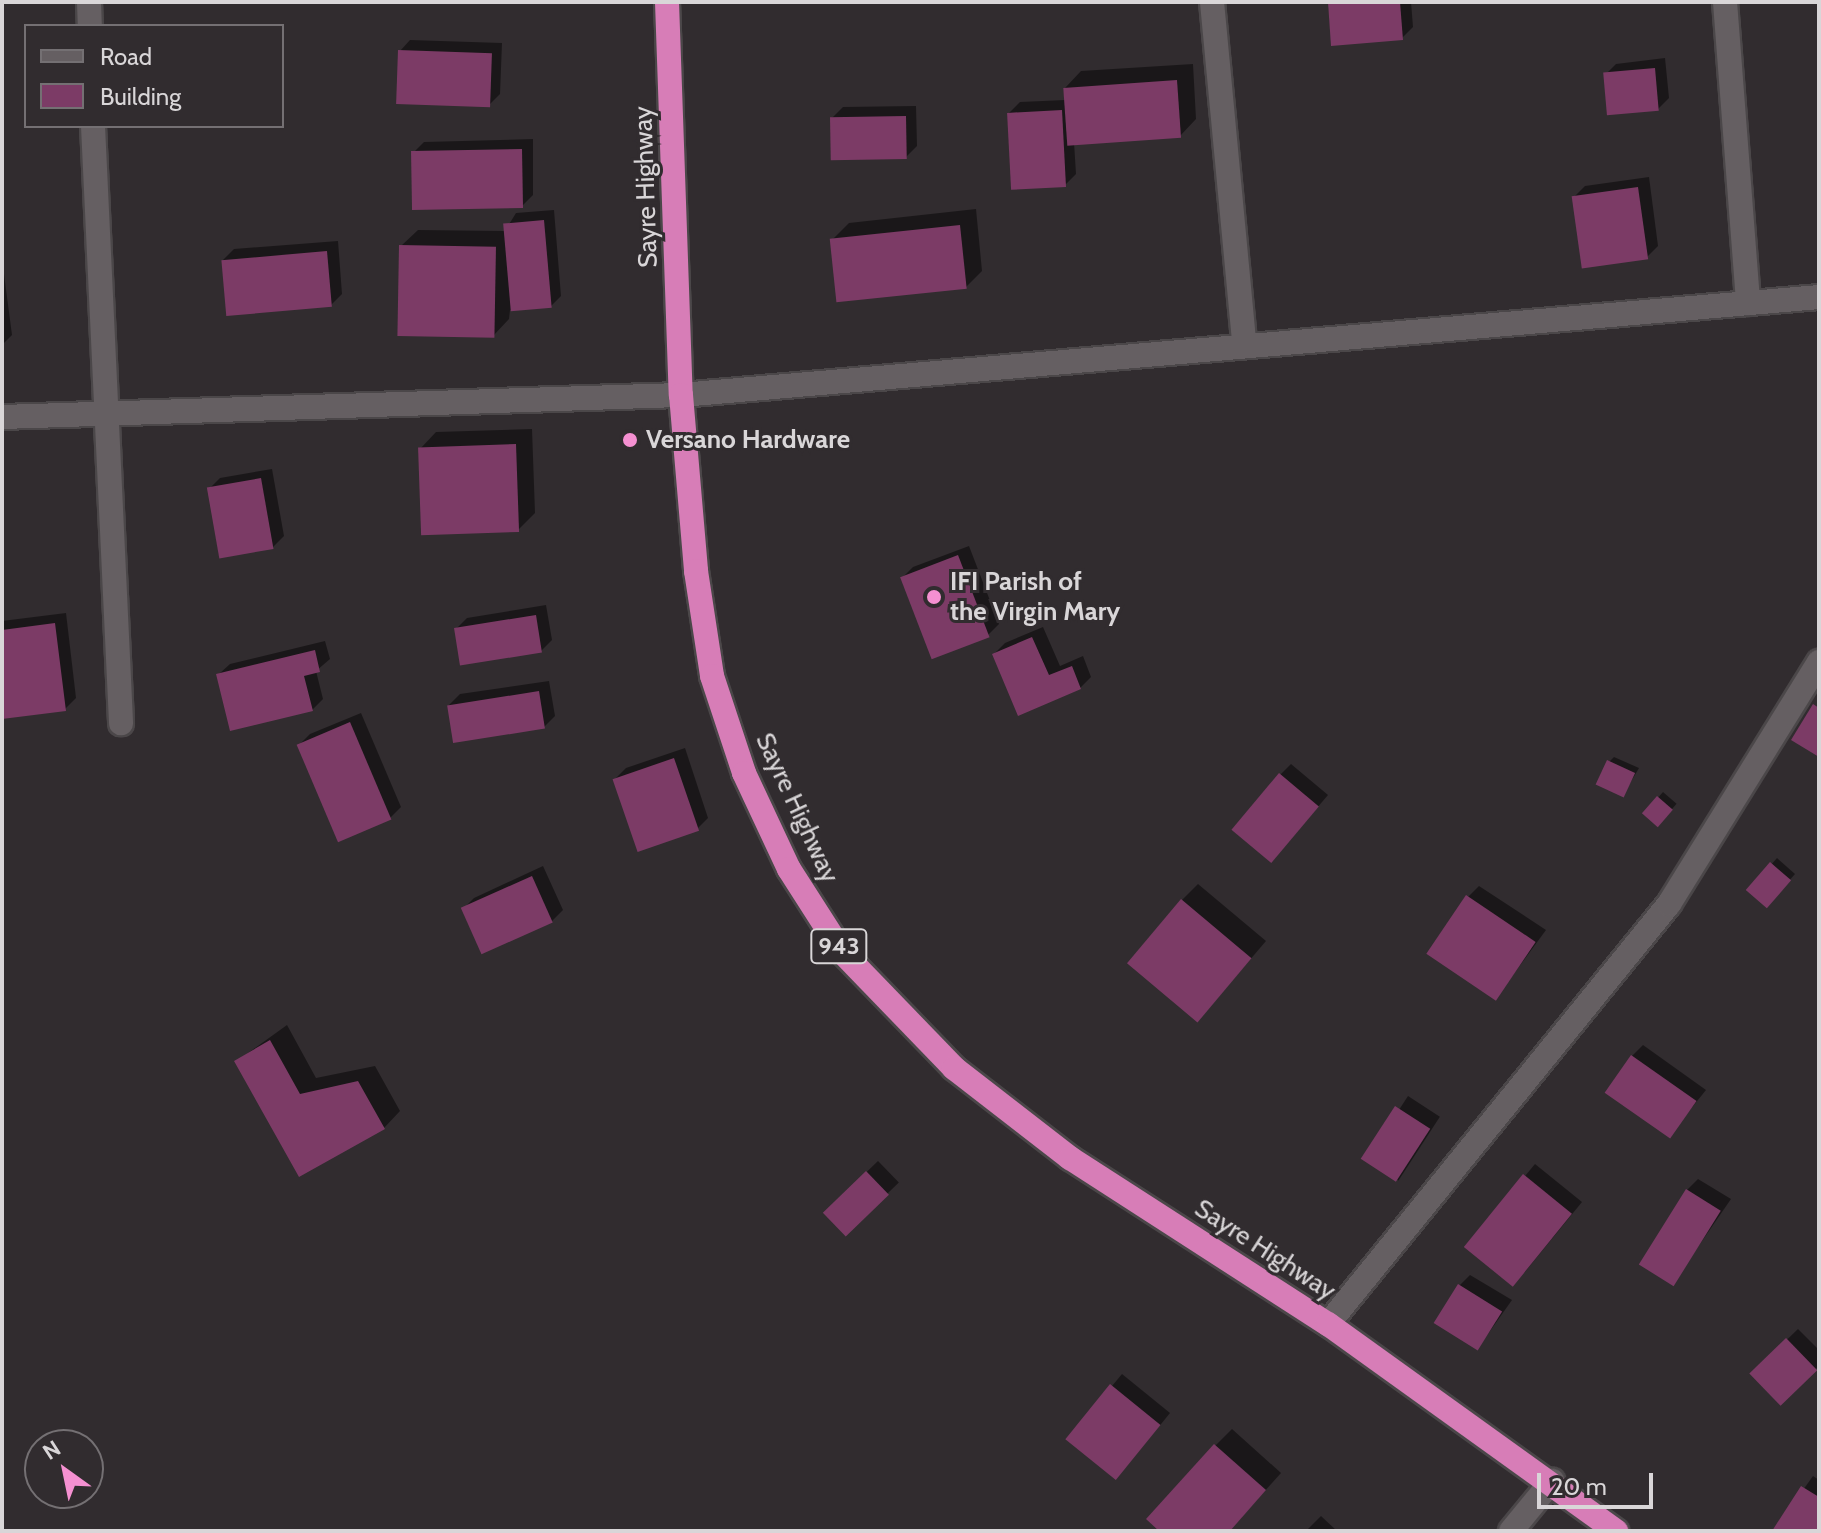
<!DOCTYPE html>
<html>
<head>
<meta charset="utf-8">
<style>
  body { margin:0 }
  #map { position:relative; width:1821px; height:1533px; overflow:hidden; background:#312c2f; font-family:Cabin,sans-serif }
  div>[style] { position:absolute }
  .shadow>* { inset:0; background:#0007; transform-origin:0 0 }
  .building>* { inset:0; background:#7c3b66; transform-origin:0 0 }
  .roads { filter:drop-shadow(2px 0 #4b4749) drop-shadow(-2px 0 #4b4749) drop-shadow(0 2px #4b4749) drop-shadow(0 -2px #4b4749) }
  .minor>* { height:24px; margin:-12px; padding:0 12px; transform-origin:12px; border-radius:12px; background:#655f62 }
  .highway>* { height:24px; margin:-12px; padding:0 12px; transform-origin:12px; border-radius:12px; background:#d77db7 }
  .dots>* { width:22px; height:22px; translate:-50% -50%; box-sizing:border-box; border:4px solid #312c2f; border-radius:50% }
  span { translate:-50% -50%; white-space:nowrap; text-align:center; line-height:1.15; -webkit-text-stroke:6px #312c2f; paint-order:stroke }
  .shield-label span { padding:2px 6px; background:#312c2f; border:2px solid; border-radius:6px; -webkit-text-stroke-width:0 }
  .shield-label { font-size:24px; color:#d9d6d8; font-weight:700 }
  .street-label { font-size:26px; color:#d9d6d8 }
  .poi-label { font-size:26px; color:#d9d6d8; font-weight:700 }
  .left { translate:0 -50%; text-align:left }
  .frame { position:absolute; inset:0; border:4px solid #d9d6d8; pointer-events:none }
  .legend { position:absolute; left:24px; top:24px; width:260px; height:104px; box-sizing:border-box; background:#312c2f; border:2px solid #747073; margin:0; padding:10px 14px; list-style:none; font-size:24px; color:#d9d6d8 }
  .legend li { display:flex; align-items:center; gap:16px; height:40px }
  .legend b { width:40px; border:2px solid #747073 }
  .north { position:absolute; left:24px; top:1429px; width:80px; height:80px; box-sizing:border-box; background:#312c2f; border:2px solid #747073; border-radius:50%; rotate:327deg; font-size:22px; font-weight:700; line-height:32px; text-align:center; color:#d9d6d8 }
  .north::after { content:''; display:block; margin:auto; width:28px; height:36px; background:#f590d1; clip-path:polygon(50% 0,100% 100%,50% 72%,0 100%) }
  .scale { position:absolute; left:1537px; top:1473px; width:116px; height:36px; box-sizing:border-box; border:4px solid #d9d6d8; border-top:0; padding-left:10px; font-size:24px; line-height:28px; white-space:nowrap; color:#d9d6d8; -webkit-text-stroke:6px #312c2f; paint-order:stroke }
</style>
</head>
<body>
<div id="map">
  <div class="shadow">
    <div style="clip-path:polygon(1330px 2px,1411px 2px,1413px 27px,1402px 38px)"></div>
    <div style="clip-path:polygon(410px 40px,502px 43px,500px 94px,489px 105px,400px 51px)"></div>
    <div style="clip-path:polygon(1665px 58px,1669px 98px,1658px 109px,1605px 75px,1616px 64px)"></div>
    <div style="clip-path:polygon(1193px 64px,1196px 119px,1180px 136px,1074px 142px,1076px 174px,1065px 185px,1009px 113px,1020px 102px,1065px 100px,1065px 88px,1081px 71px)"></div>
    <div style="clip-path:polygon(916px 106px,917px 146px,906px 157px,832px 118px,843px 107px)"></div>
    <div style="clip-path:polygon(533px 139px,533px 195px,522px 206px,413px 153px,424px 142px)"></div>
    <div style="clip-path:polygon(1649px 177px,1658px 246px,1647px 257px,1574px 197px,1585px 186px)"></div>
    <div style="clip-path:polygon(976px 209px,982px 271px,966px 287px,832px 240px,849px 223px)"></div>
    <div style="clip-path:polygon(554px 210px,561px 296px,550px 307px,510px 310px,509px 319px,493px 336px,401px 246px,418px 230px,505px 231px,516px 213px)"></div>
    <div style="clip-path:polygon(338px 241px,342px 294px,331px 305px,223px 260px,234px 249px)"></div>
    <div style="clip-path:polygon(2px 259px,12px 335px,2px 345px)"></div>
    <div style="clip-path:polygon(532px 429px,535px 513px,518px 530px,420px 449px,436px 432px)"></div>
    <div style="clip-path:polygon(272px 469px,284px 536px,273px 547px,209px 489px,220px 478px)"></div>
    <div style="clip-path:polygon(969px 546px,999px 624px,988px 635px,902px 578px,913px 567px)"></div>
    <div style="clip-path:polygon(546px 605px,552px 640px,541px 651px,456px 629px,467px 618px)"></div>
    <div style="clip-path:polygon(66px 613px,76px 698px,65px 709px,2px 717px,2px 621px)"></div>
    <div style="clip-path:polygon(1043px 627px,1060px 666px,1083px 656px,1091px 677px,1080px 688px,994px 654px,1005px 643px)"></div>
    <div style="clip-path:polygon(325px 641px,330px 659px,316px 671px,323px 699px,312px 710px,219px 674px,230px 664px)"></div>
    <div style="clip-path:polygon(549px 681px,555px 716px,544px 727px,449px 705px,460px 694px)"></div>
    <div style="clip-path:polygon(361px 713px,401px 807px,390px 818px,339px 840px,299px 745px,310px 734px)"></div>
    <div style="clip-path:polygon(685px 748px,708px 818px,697px 829px,615px 779px,626px 768px)"></div>
    <div style="clip-path:polygon(1614px 757px,1639px 768px,1623px 795px,1609px 762px)"></div>
    <div style="clip-path:polygon(1291px 764px,1328px 795px,1282px 849px,1280px 775px)"></div>
    <div style="left:1663px;top:792px;width:18px;height:28px;rotate:41deg"></div>
    <div style="clip-path:polygon(1777px 858px,1795px 874px,1772px 900px,1749px 890px)"></div>
    <div style="clip-path:polygon(543px 866px,563px 910px,552px 921px,463px 909px,474px 898px)"></div>
    <div style="clip-path:polygon(1198px 884px,1266px 941px,1213px 1003px,1182px 900px)"></div>
    <div style="clip-path:polygon(1479px 886px,1546px 930px,1496px 998px,1468px 897px)"></div>
    <div style="clip-path:polygon(287px 1025px,316px 1078px,375px 1066px,400px 1111px,384px 1128px,300px 1174px,237px 1061px)"></div>
    <div style="clip-path:polygon(1643px 1045px,1706px 1090px,1669px 1136px,1632px 1056px)"></div>
    <div style="left:1408px;top:1096px;width:38px;height:76px;rotate:33deg"></div>
    <div style="left:878px;top:1161px;width:30px;height:74px;rotate:46deg"></div>
    <div style="clip-path:polygon(1535px 1164px,1582px 1202px,1524px 1273px,1466px 1247px)"></div>
    <div style="clip-path:polygon(1698px 1179px,1731px 1199px,1673px 1283px,1687px 1190px)"></div>
    <div style="clip-path:polygon(1470px 1275px,1512px 1300px,1478px 1348px,1459px 1286px)"></div>
    <div style="clip-path:polygon(1798px 1329px,1819px 1350px,1819px 1366px,1780px 1403px,1752px 1373px)"></div>
    <div style="clip-path:polygon(1122px 1374px,1170px 1413px,1126px 1467px,1068px 1439px)"></div>
    <div style="clip-path:polygon(1232px 1429px,1281px 1473px,1229px 1531px,1162px 1531px,1215px 1446px)"></div>
    <div style="clip-path:polygon(1813px 1476px,1819px 1480px,1819px 1531px,1774px 1531px)"></div>
    <div style="clip-path:polygon(1321px 1516px,1337px 1531px,1306px 1531px)"></div>
  </div>
  <div class="building">
    <div style="clip-path:polygon(1328px 2px,1400px 2px,1403px 40px,1331px 46px)"></div>
    <div style="left:398px;top:50px;width:94px;height:54px;rotate:2deg"></div>
    <div style="left:1655px;top:68px;width:43px;height:52px;rotate:85deg"></div>
    <div style="left:1177px;top:80px;width:58px;height:114px;rotate:86deg"></div>
    <div style="left:1062px;top:110px;width:77px;height:55px;rotate:87deg"></div>
    <div style="left:906px;top:116px;width:43px;height:76px;rotate:89deg"></div>
    <div style="left:522px;top:149px;width:59px;height:111px;rotate:89deg"></div>
    <div style="left:1638px;top:187px;width:73px;height:67px;rotate:82deg"></div>
    <div style="left:544px;top:220px;width:88px;height:41px;rotate:85deg"></div>
    <div style="left:960px;top:225px;width:64px;height:131px;rotate:84deg"></div>
    <div style="left:399px;top:245px;width:97px;height:91px;rotate:1deg"></div>
    <div style="left:327px;top:251px;width:56px;height:106px;rotate:85deg"></div>
    <div style="left:516px;top:444px;width:88px;height:98px;rotate:88deg"></div>
    <div style="left:261px;top:478px;width:72px;height:55px;rotate:80deg"></div>
    <div style="left:958px;top:555px;width:88px;height:62px;rotate:69deg"></div>
    <div style="left:536px;top:615px;width:38px;height:83px;rotate:81deg"></div>
    <div style="clip-path:polygon(55px 623px,66px 711px,2px 719px,2px 630px)"></div>
    <div style="clip-path:polygon(1032px 637px,1049px 675px,1072px 666px,1081px 689px,1018px 716px,992px 654px)"></div>
    <div style="clip-path:polygon(315px 650px,320px 672px,304px 676px,313px 711px,230px 731px,216px 674px)"></div>
    <div style="left:539px;top:691px;width:38px;height:93px;rotate:81deg"></div>
    <div style="clip-path:polygon(1813px 704px,1819px 708px,1819px 757px,1791px 740px)"></div>
    <div style="left:350px;top:722px;width:106px;height:58px;rotate:67deg"></div>
    <div style="left:674px;top:758px;width:77px;height:65px;rotate:71deg"></div>
    <div style="left:1607px;top:760px;width:31px;height:27px;rotate:25deg"></div>
    <div style="left:1279px;top:773px;width:52px;height:74px;rotate:40deg"></div>
    <div style="left:1657px;top:796px;width:21px;height:23px;rotate:41deg"></div>
    <div style="left:1770px;top:862px;width:28px;height:37px;rotate:41deg"></div>
    <div style="left:532px;top:876px;width:51px;height:78px;rotate:66deg"></div>
    <div style="left:1466px;top:895px;width:84px;height:71px;rotate:34deg"></div>
    <div style="left:1181px;top:899px;width:92px;height:84px;rotate:40deg"></div>
    <div style="clip-path:polygon(270px 1040px,300px 1094px,358px 1081px,385px 1129px,299px 1177px,234px 1061px)"></div>
    <div style="left:1631px;top:1055px;width:80px;height:46px;rotate:35deg"></div>
    <div style="left:1395px;top:1106px;width:42px;height:63px;rotate:33deg"></div>
    <div style="left:866px;top:1171px;width:33px;height:60px;rotate:46deg"></div>
    <div style="left:1523px;top:1174px;width:63px;height:94px;rotate:39deg"></div>
    <div style="left:1686px;top:1189px;width:41px;height:89px;rotate:32deg"></div>
    <div style="left:1458px;top:1284px;width:52px;height:46px;rotate:32deg"></div>
    <div style="left:1786px;top:1338px;width:45px;height:51px;rotate:46deg"></div>
    <div style="left:1110px;top:1384px;width:65px;height:71px;rotate:39deg"></div>
    <div style="clip-path:polygon(1214px 1444px,1266px 1490px,1230px 1531px,1159px 1531px,1146px 1519px)"></div>
    <div style="clip-path:polygon(1801px 1486px,1819px 1497px,1819px 1531px,1772px 1531px)"></div>
  </div>
  <div class="roads">
    <div class="minor">
      <div style="left:89px;top:2px;width:24px;rotate:88deg"></div>
      <div style="left:1212px;top:2px;width:342px;rotate:84.6deg"></div>
      <div style="left:1725px;top:2px;width:302px;rotate:85.6deg"></div>
      <div style="left:93px;top:126px;width:598px;rotate:87.31deg"></div>
      <div style="left:2px;top:417px;width:679px;rotate:-1.86deg"></div>
      <div style="left:681px;top:395px;width:1142px;rotate:-4.92deg"></div>
      <div style="left:1328px;top:1324px;width:541px;rotate:-50.93deg"></div>
      <div style="left:1669px;top:904px;width:285px;rotate:-58.2deg"></div>
      <div style="left:1511px;top:1531px;width:65px;rotate:-50.6deg"></div>
    </div>
    <div class="highway">
      <div style="left:667px;top:2px;width:393px;rotate:88deg"></div>
      <div style="left:681px;top:395px;width:177px;rotate:85.1deg"></div>
      <div style="left:696px;top:571px;width:106px;rotate:81.3deg"></div>
      <div style="left:712px;top:676px;width:102px;rotate:71.7deg"></div>
      <div style="left:744px;top:773px;width:106px;rotate:64.9deg"></div>
      <div style="left:789px;top:869px;width:98px;rotate:57.4deg"></div>
      <div style="left:842px;top:952px;width:161px;rotate:46deg"></div>
      <div style="left:954px;top:1068px;width:147px;rotate:37.8deg"></div>
      <div style="left:1070px;top:1158px;width:307px;rotate:32.8deg"></div>
      <div style="left:1328px;top:1324px;width:355px;rotate:35.7deg"></div>
    </div>
  </div>
  <div class="dots">
    <div style="left:630px;top:440px;background:#f590d1"></div>
    <div style="left:934px;top:597px;background:#f590d1"></div>
  </div>
  <div class="shield-label">
    <span style="left:839px;top:946px">943</span>
  </div>
  <div class="street-label">
    <span style="left:646px;top:187px;rotate:-92deg">Sayre Highway</span>
    <span style="left:797px;top:808px;rotate:65deg">Sayre Highway</span>
    <span style="left:1265px;top:1250px;rotate:33deg">Sayre Highway</span>
  </div>
  <div class="poi-label">
    <span class="left" style="left:646px;top:440px">Versano Hardware</span>
    <span class="left" style="left:950px;top:597px">IFI Parish of<br>the Virgin Mary</span>
  </div>
  <div class="frame"></div>
  <ul class="legend">
  <li><b style="height:10px;background:#655f62"></b>Road</li>
  <li><b style="height:22px;background:#7c3b66"></b>Building</li>
  </ul>
  <div class="north">N</div>
  <div class="scale">20 m</div>
</div>
</body>
</html>
